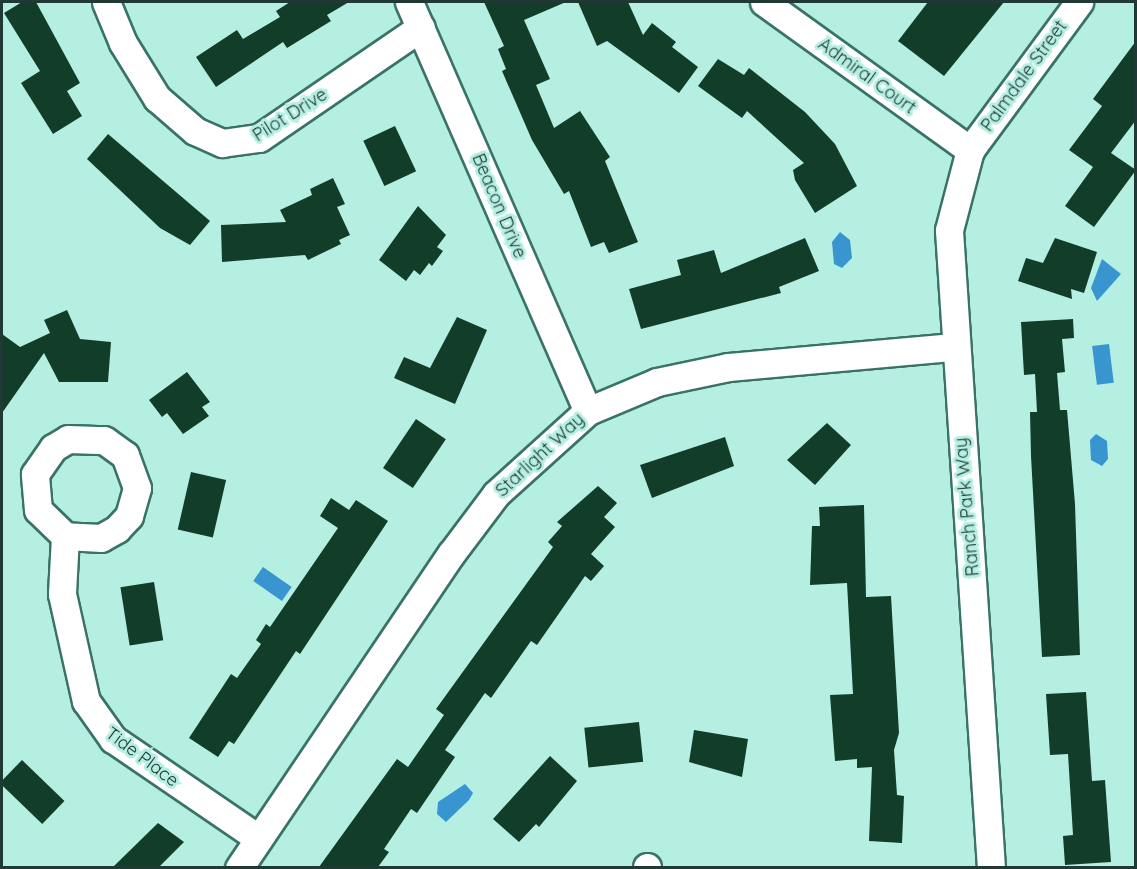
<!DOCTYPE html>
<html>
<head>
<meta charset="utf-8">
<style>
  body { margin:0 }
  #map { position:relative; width:1137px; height:869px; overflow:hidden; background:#b5efe2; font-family:Quicksand,sans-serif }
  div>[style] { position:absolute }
  .water>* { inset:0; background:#3895cf; transform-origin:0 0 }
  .building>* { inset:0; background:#113d29; transform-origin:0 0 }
  .roads { filter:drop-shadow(2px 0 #3a7267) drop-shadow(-2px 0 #3a7267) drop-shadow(0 2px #3a7267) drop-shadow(0 -2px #3a7267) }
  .minor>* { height:27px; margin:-13.5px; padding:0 13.5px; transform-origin:13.5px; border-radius:13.5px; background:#fff }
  span { translate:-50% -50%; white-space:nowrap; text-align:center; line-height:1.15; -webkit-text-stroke:6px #b5efe2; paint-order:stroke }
  .street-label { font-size:18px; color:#213934 }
  .frame { position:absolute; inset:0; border:3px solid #213934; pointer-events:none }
</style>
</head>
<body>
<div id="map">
  <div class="water">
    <div style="clip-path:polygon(840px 232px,850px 240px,852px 258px,842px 268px,834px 264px,832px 242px)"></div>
    <div style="clip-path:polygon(1102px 259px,1121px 274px,1097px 301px,1091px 288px)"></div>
    <div style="left:1109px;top:344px;width:39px;height:17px;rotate:83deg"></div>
    <div style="clip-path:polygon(1096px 434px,1107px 441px,1108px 459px,1102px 466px,1091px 460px,1090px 440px)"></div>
    <div style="left:263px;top:567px;width:35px;height:17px;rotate:35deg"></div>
    <div style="clip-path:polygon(465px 784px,473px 793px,469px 800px,446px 822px,437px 814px,438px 802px)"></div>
  </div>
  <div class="building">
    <div style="clip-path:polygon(22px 2px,36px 2px,80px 83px,67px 91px,82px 116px,53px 134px,21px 83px,40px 71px,4px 13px)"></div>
    <div style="clip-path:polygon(290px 2px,349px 2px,327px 15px,331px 21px,287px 48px,283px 42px,216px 87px,196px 57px,237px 30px,243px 39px,280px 17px,276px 11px)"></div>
    <div style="clip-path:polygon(484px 2px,566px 2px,524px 20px,550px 79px,536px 85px,554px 128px,580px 111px,610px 157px,605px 161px,638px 242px,609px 253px,604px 242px,591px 247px,569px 191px,564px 194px,532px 140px,502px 71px,506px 69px,498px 49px,504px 46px)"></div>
    <div style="clip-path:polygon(578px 2px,628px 2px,643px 35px,652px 23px,676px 42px,672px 47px,698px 67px,679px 93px,607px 41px,597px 46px)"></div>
    <div style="clip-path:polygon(928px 2px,1004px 2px,944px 76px,898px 41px)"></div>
    <div style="clip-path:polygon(1136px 41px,1136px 120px,1111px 153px,1136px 170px,1094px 227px,1065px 206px,1093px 167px,1069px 150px,1102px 106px,1093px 99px)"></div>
    <div style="clip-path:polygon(718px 59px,744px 75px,749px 68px,805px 112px,835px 144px,857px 186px,815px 213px,795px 180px,793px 170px,804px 163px,747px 111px,742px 118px,698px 86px)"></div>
    <div style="left:395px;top:126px;width:50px;height:35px;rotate:65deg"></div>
    <div style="clip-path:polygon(108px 134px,210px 221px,190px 245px,160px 228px,87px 159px)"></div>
    <div style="clip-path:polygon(333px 178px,345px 204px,337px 207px,350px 235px,339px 240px,341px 244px,308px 260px,305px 255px,222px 262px,221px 225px,286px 222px,280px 210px,312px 195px,310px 189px)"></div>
    <div style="clip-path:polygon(418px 206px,446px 235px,437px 247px,443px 251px,432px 266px,429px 263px,420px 275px,414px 270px,406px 281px,379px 260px)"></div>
    <div style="clip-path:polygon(805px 238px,819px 271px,779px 287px,781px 293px,641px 329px,629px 289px,681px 275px,677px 260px,714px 250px,721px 273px)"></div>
    <div style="clip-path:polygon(1055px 238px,1097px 252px,1084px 293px,1071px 289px,1072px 299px,1018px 281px,1026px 258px,1043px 263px)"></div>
    <div style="clip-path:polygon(67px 310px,80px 339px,111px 342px,108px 382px,59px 382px,44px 353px,2px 413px,2px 334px,20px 347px,50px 333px,44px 320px)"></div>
    <div style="clip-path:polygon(457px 317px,487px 330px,455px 404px,394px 378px,404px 357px,430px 368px)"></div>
    <div style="clip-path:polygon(1073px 319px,1074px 338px,1062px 339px,1065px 372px,1057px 373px,1060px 410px,1067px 410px,1075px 504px,1080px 655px,1042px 657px,1031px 456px,1030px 412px,1037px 412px,1035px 374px,1024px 375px,1021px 322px)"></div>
    <div style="clip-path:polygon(187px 372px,210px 402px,202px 407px,209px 416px,183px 434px,167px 413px,162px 417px,149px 400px)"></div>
    <div style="left:416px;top:419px;width:36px;height:59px;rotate:34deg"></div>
    <div style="clip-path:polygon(827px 423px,851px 445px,815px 485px,787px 460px)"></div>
    <div style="clip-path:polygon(725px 437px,734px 466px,652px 498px,640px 465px)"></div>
    <div style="left:191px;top:472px;width:36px;height:59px;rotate:13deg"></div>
    <div style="clip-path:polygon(598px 486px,617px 503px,604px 517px,615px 527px,591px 554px,604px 566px,591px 581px,585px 576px,537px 645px,531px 641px,491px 698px,485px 693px,445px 750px,455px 757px,417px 813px,411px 809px,384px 849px,389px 852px,378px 867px,319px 867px,397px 759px,408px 767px,444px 715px,436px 709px,553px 547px,548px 542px,562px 526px,557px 522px)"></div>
    <div style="clip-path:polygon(331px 498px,349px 510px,356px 500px,388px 521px,300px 654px,296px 651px,234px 744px,229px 741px,218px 757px,189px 738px,231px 674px,237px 678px,261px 644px,256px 640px,266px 624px,270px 627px,338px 528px,320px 516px)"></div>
    <div style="clip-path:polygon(864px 505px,866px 597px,891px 596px,899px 733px,894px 750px,897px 795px,904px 796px,902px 843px,869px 841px,872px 767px,857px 768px,857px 759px,835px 761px,830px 695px,853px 694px,847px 583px,810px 585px,812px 526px,820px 526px,819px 507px)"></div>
    <div style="left:154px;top:582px;width:59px;height:34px;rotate:81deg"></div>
    <div style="clip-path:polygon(1086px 692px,1092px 781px,1105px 780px,1111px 862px,1065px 865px,1063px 836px,1073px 835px,1068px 754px,1050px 755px,1046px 694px)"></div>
    <div style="left:639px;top:722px;width:40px;height:55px;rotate:84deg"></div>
    <div style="clip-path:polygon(694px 730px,748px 739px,742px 777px,689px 762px)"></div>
    <div style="clip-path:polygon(550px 756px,577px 781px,539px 827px,536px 824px,519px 842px,493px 819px)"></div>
    <div style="left:22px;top:760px;width:59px;height:32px;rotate:44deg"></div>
    <div style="clip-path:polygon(158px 823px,184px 842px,159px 867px,113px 867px)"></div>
  </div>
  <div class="roads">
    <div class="minor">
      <div style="left:106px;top:2px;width:44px;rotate:67.5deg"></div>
      <div style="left:123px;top:43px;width:65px;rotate:58.3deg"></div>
      <div style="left:157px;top:98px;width:50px;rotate:41deg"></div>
      <div style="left:195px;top:131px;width:30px;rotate:24deg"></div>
      <div style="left:222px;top:143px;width:37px;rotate:-8deg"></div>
      <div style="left:259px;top:138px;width:196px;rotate:-34.4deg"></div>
      <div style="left:409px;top:2px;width:446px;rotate:66.4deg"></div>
      <div style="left:764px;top:2px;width:254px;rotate:35.7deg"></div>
      <div style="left:65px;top:536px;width:37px;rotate:-136deg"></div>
      <div style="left:38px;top:510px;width:36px;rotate:-95deg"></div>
      <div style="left:35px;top:474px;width:32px;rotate:-55deg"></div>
      <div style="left:53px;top:448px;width:17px;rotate:-31deg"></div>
      <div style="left:68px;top:439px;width:36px;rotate:2deg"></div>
      <div style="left:104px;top:440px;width:26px;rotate:36deg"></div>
      <div style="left:125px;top:455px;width:35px;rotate:70deg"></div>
      <div style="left:137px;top:488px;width:29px;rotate:106deg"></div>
      <div style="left:129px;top:516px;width:18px;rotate:133deg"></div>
      <div style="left:117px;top:529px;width:18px;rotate:151deg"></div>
      <div style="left:101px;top:538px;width:36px;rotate:-177deg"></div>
      <div style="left:65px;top:536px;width:58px;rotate:93deg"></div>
      <div style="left:62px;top:594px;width:110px;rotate:77.4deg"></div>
      <div style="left:86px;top:701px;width:47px;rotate:54.6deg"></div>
      <div style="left:113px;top:739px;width:176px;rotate:34.3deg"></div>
      <div style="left:239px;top:868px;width:379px;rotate:-56deg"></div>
      <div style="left:451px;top:554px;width:75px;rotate:-53.1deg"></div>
      <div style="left:496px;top:494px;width:124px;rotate:-42.1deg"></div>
      <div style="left:588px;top:411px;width:75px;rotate:-22.8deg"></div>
      <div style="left:657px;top:382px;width:73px;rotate:-11.9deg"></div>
      <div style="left:728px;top:367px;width:227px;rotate:-5.1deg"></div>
      <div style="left:647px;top:868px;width:1px;rotate:-90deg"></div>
      <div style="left:991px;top:868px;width:639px;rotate:-93.77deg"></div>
      <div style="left:949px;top:230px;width:83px;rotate:-75.3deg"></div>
      <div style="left:970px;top:150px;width:184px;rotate:-53.6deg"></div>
    </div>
  </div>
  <div class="street-label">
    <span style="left:867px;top:76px;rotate:36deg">Admiral Court</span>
    <span style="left:1024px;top:76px;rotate:-54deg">Palmdale Street</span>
    <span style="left:290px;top:115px;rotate:-32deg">Pilot Drive</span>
    <span style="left:499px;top:206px;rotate:67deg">Beacon Drive</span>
    <span style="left:540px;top:455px;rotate:-43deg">Starlight Way</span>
    <span style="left:967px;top:507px;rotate:-95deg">Ranch Park Way</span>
    <span style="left:142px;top:757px;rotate:37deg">Tide Place</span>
  </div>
  <div class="frame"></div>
</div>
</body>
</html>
